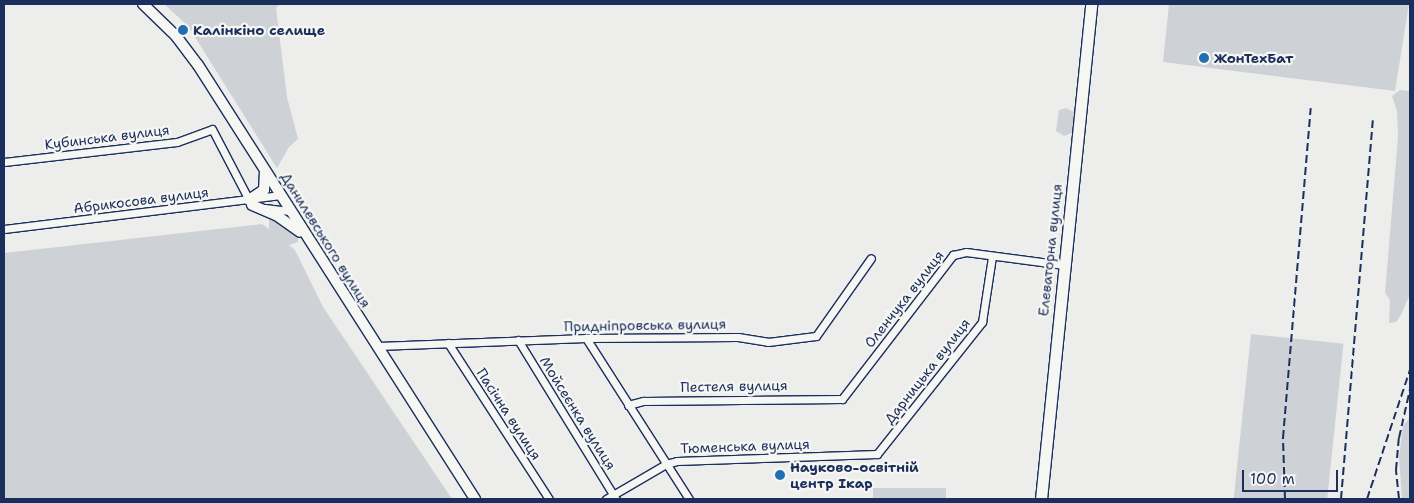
<!DOCTYPE html>
<html>
<head>
<meta charset="utf-8">
<style>
  body { margin:0 }
  #map { position:relative; width:1414px; height:503px; overflow:hidden; background:#edeeec; font-family:"Shantell Sans",sans-serif }
  div>[style] { position:absolute }
  .green>* { inset:0; background:#ced2d7; transform-origin:0 0 }
  .roads { filter:drop-shadow(1px 0 #1b2f5e) drop-shadow(-1px 0 #1b2f5e) drop-shadow(0 1px #1b2f5e) drop-shadow(0 -1px #1b2f5e) }
  .street>* { height:7px; margin:-3.5px; padding:0 3.5px; transform-origin:3.5px; border-radius:3.5px; background:#f6f6f2 }
  .secondary>* { height:10px; margin:-5px; padding:0 5px; transform-origin:5px; border-radius:5px; background:#f6f6f2 }
  .primary>* { height:11px; margin:-5.5px; padding:0 5.5px; transform-origin:5.5px; border-radius:5.5px; background:#f6f6f2 }
  .rail>* { height:2px; margin-top:-1px; transform-origin:0; background:repeating-linear-gradient(90deg,#1b2f5e 0 8px,transparent 0 12px) }
  .dots>* { width:14px; height:14px; translate:-50% -50%; box-sizing:border-box; border:2px solid #f6f6f2; border-radius:50% }
  span { translate:-50% -50%; white-space:nowrap; text-align:center; line-height:1.15; -webkit-text-stroke:4.5px #f6f6f2; paint-order:stroke }
  .poi-label { font-size:14px; color:#1b2f5e; font-weight:700 }
  .left { translate:0 -50%; text-align:left }
  .street-label { font-size:14px; color:#1b2f5e }
  .frame { position:absolute; inset:0; border:5px solid #1b2f5e; pointer-events:none }
  .scale { position:absolute; left:1242px; top:470px; width:96px; height:22px; box-sizing:border-box; border:2px solid #1b2f5e; border-top:0; padding-left:6px; font-size:15px; line-height:18px; white-space:nowrap; color:#1b2f5e; -webkit-text-stroke:4px #f6f6f2; paint-order:stroke }
</style>
</head>
<body>
<div id="map">
  <div class="green">
    <div style="clip-path:polygon(164px 4px,280px 4px,276px 8px,287px 97px,298px 139px,289px 147px,277px 168px,188px 26px)"></div>
    <div style="clip-path:polygon(1169px 4px,1409px 4px,1395px 91px,1163px 62px)"></div>
    <div style="clip-path:polygon(1400px 90px,1410px 91px,1410px 294px,1401px 315px,1396px 322px,1389px 323px,1390px 300px,1385px 293px,1398px 137px,1397px 111px,1392px 96px)"></div>
    <div style="clip-path:polygon(1066px 108px,1074px 112px,1072px 133px,1064px 136px,1056px 131px,1059px 110px)"></div>
    <div style="clip-path:polygon(269px 214px,298px 236px,298px 242px,289px 245px,295px 250px,323px 307px,452px 499px,4px 499px,4px 253px,262px 224px,269px 229px)"></div>
    <div style="left:1251px;top:334px;width:93px;height:166px;rotate:6deg"></div>
    <div style="clip-path:polygon(1410px 417px,1410px 499px,1402px 499px,1399px 457px,1403px 426px)"></div>
    <div style="left:873px;top:488px;width:73px;height:11px"></div>
  </div>
  <div class="roads">
    <div class="street">
      <div style="left:4px;top:162px;width:174px;rotate:-6.6deg"></div>
      <div style="left:177px;top:142px;width:37px;rotate:-20deg"></div>
      <div style="left:212px;top:129px;width:80px;rotate:62.5deg"></div>
      <div style="left:265px;top:208px;width:26px;rotate:7deg"></div>
      <div style="left:4px;top:229px;width:279px;rotate:-7deg"></div>
      <div style="left:586px;top:338px;width:191px;rotate:57.4deg"></div>
      <div style="left:518px;top:340px;width:187px;rotate:58.4deg"></div>
      <div style="left:448px;top:343px;width:186px;rotate:57.1deg"></div>
      <div style="left:378px;top:346px;width:208px;rotate:-2.2deg"></div>
      <div style="left:586px;top:338px;width:152px;rotate:-0.4deg"></div>
      <div style="left:738px;top:337px;width:30px;rotate:9deg"></div>
      <div style="left:768px;top:342px;width:48px;rotate:-7.1deg"></div>
      <div style="left:816px;top:336px;width:95px;rotate:-54.8deg"></div>
      <div style="left:628px;top:405px;width:16px;rotate:-15deg"></div>
      <div style="left:643px;top:401px;width:199px;rotate:-0.6deg"></div>
      <div style="left:842px;top:399px;width:182px;rotate:-52.4deg"></div>
      <div style="left:953px;top:255px;width:13px;rotate:-13deg"></div>
      <div style="left:966px;top:252px;width:99px;rotate:7.6deg"></div>
      <div style="left:606px;top:499px;width:69px;rotate:-30.3deg"></div>
      <div style="left:666px;top:464px;width:11px;rotate:-15deg"></div>
      <div style="left:677px;top:461px;width:200px;rotate:-2deg"></div>
      <div style="left:877px;top:454px;width:169px;rotate:-51.5deg"></div>
      <div style="left:982px;top:322px;width:66px;rotate:-81.3deg"></div>
    </div>
    <div class="secondary">
      <div style="left:143px;top:4px;width:46px;rotate:44.1deg"></div>
      <div style="left:176px;top:36px;width:36px;rotate:53deg"></div>
      <div style="left:198px;top:65px;width:515px;rotate:57.45deg"></div>
      <div style="left:249px;top:200px;width:18px;rotate:-34deg"></div>
      <div style="left:264px;top:190px;width:19px;rotate:-87deg"></div>
      <div style="left:252px;top:205px;width:26px;rotate:23deg"></div>
      <div style="left:276px;top:215px;width:29px;rotate:35deg"></div>
    </div>
    <div class="primary">
      <div style="left:1041px;top:499px;width:498px;rotate:-84.2deg"></div>
    </div>
  </div>
  <div class="rail">
    <div style="left:1285px;top:499px;width:61px;rotate:-91.9deg"></div>
    <div style="left:1283px;top:438px;width:331px;rotate:-85.2deg"></div>
    <div style="left:1341px;top:499px;width:380px;rotate:-85.2deg"></div>
    <div style="left:1367px;top:499px;width:136px;rotate:-71.6deg"></div>
    <div style="left:1399px;top:499px;width:29px;rotate:-96deg"></div>
    <div style="left:1396px;top:470px;width:32px;rotate:-85deg"></div>
    <div style="left:1399px;top:438px;width:50px;rotate:-77.3deg"></div>
  </div>
  <div class="dots">
    <div style="left:183px;top:30px;background:#1f6fb2"></div>
    <div style="left:1204px;top:58px;background:#1f6fb2"></div>
    <div style="left:780px;top:475px;background:#1f6fb2"></div>
  </div>
  <div class="poi-label">
    <span class="left" style="left:193px;top:30px">Калінкіно селище</span>
    <span class="left" style="left:1214px;top:58px">ЖонТехБат</span>
    <span class="left" style="left:790px;top:475px">Науково-освітній<br>центр Ікар</span>
  </div>
  <div class="street-label">
    <span style="left:107px;top:137px;rotate:-7deg">Кубинська вулиця</span>
    <span style="left:141px;top:200px;rotate:-7deg">Абрикосова вулиця</span>
    <span style="left:326px;top:240px;rotate:58deg">Данилевського вулиця</span>
    <span style="left:1050px;top:250px;rotate:-84deg">Елеваторна вулиця</span>
    <span style="left:904px;top:299px;rotate:-52deg">Оленчука вулиця</span>
    <span style="left:645px;top:325px;rotate:-1deg">Придніпровська вулиця</span>
    <span style="left:927px;top:371px;rotate:-52deg">Дарницька вулиця</span>
    <span style="left:734px;top:386px;rotate:-1deg">Пестеля вулиця</span>
    <span style="left:578px;top:413px;rotate:58deg">Мойсеєнка вулиця</span>
    <span style="left:509px;top:414px;rotate:57deg">Пасічна вулиця</span>
    <span style="left:745px;top:446px;rotate:-2deg">Тюменська вулиця</span>
  </div>
  <div class="frame"></div>
  <div class="scale">100 m</div>
</div>
</body>
</html>
